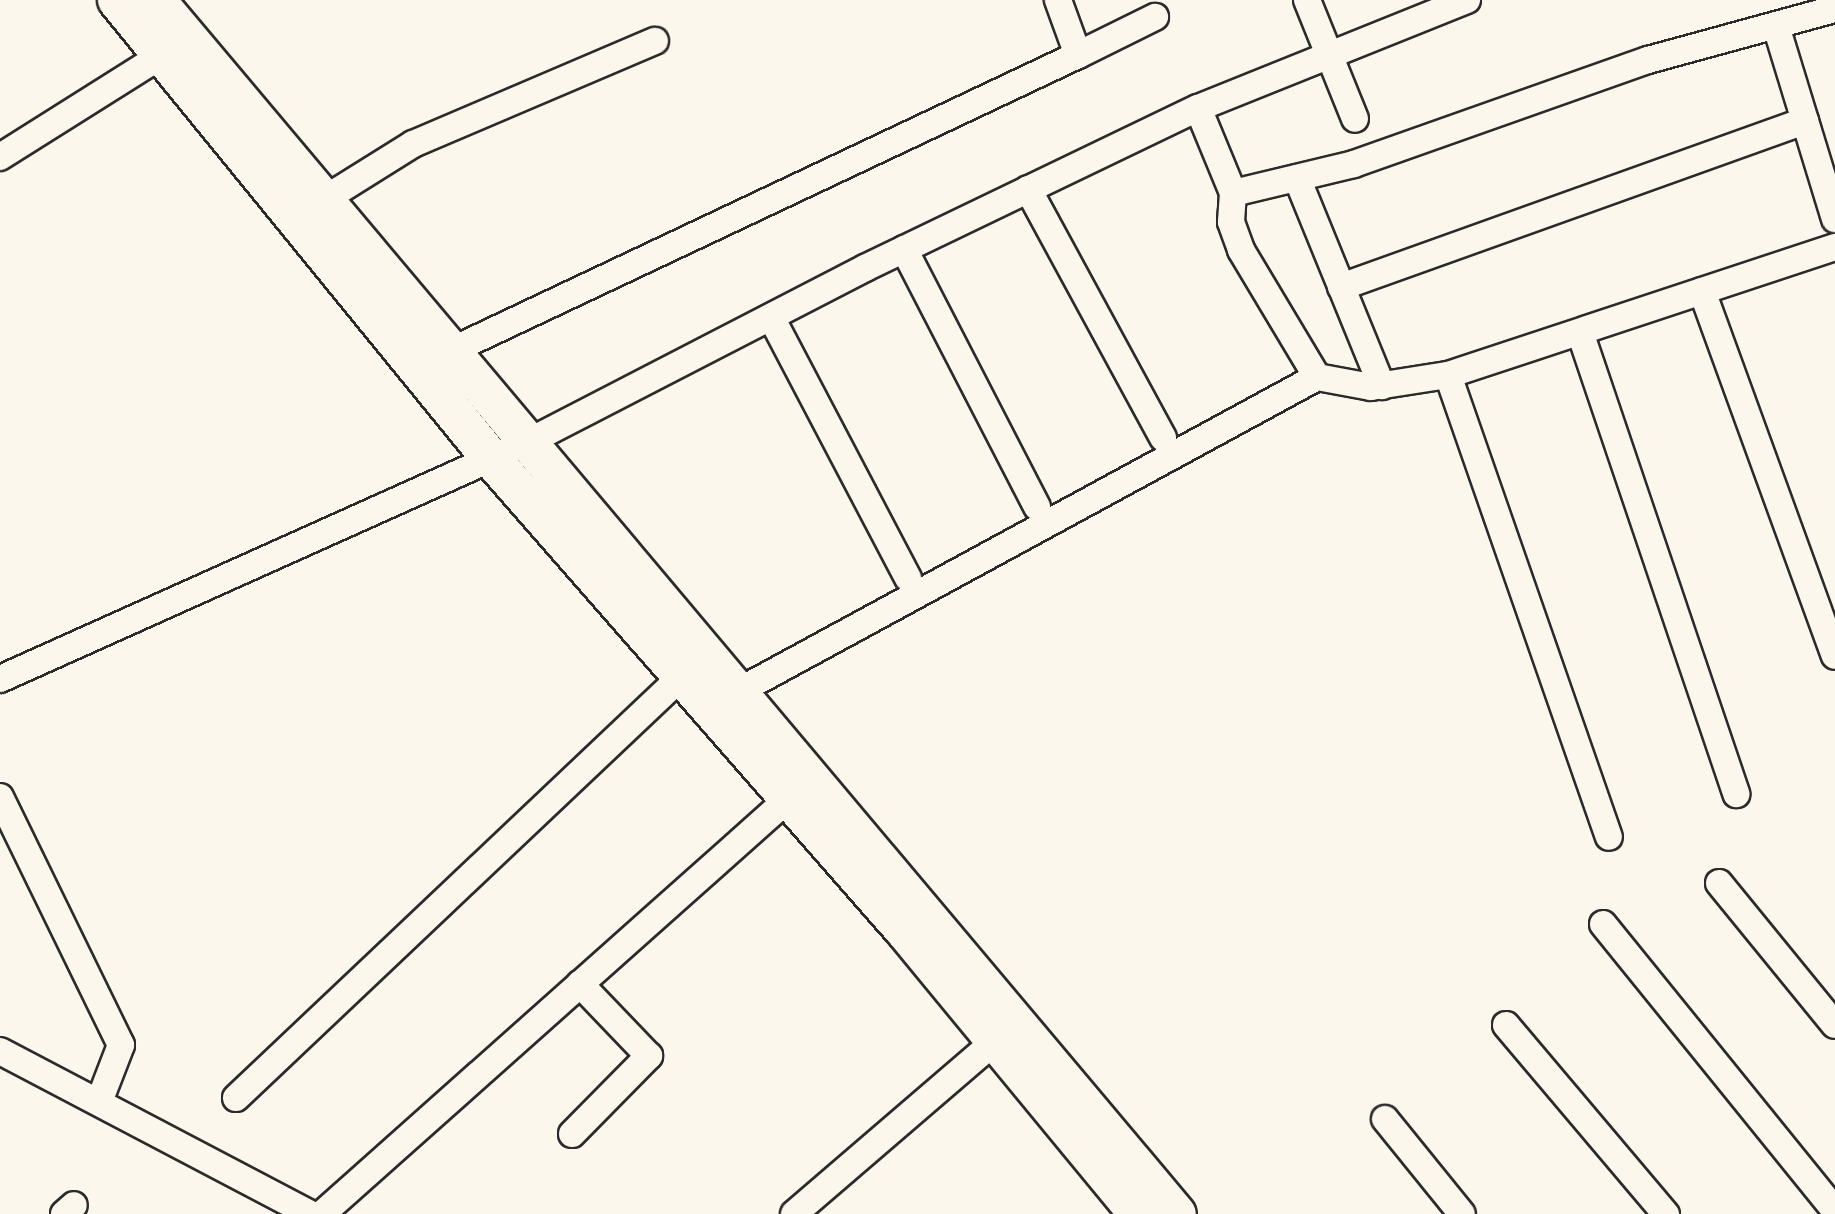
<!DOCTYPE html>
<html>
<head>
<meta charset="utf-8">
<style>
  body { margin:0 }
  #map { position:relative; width:1835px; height:1214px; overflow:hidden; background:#fbf7ec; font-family:"Shantell Sans",sans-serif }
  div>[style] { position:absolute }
  .roads { filter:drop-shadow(2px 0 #2b2b2b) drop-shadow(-2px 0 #2b2b2b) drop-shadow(0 2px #2b2b2b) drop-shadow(0 -2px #2b2b2b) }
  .street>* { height:26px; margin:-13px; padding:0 13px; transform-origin:13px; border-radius:13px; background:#fbf7ec }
  .primary>* { height:38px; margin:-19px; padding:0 19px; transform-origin:19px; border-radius:19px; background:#fbf7ec }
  span { translate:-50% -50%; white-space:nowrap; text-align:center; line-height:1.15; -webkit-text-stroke:5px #fbf7ec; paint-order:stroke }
</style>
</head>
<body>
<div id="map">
  <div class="roads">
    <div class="street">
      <div style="left:1307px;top:0;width:128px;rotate:68deg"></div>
      <div style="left:1776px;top:26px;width:202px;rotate:73deg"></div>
      <div style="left:1078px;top:55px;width:86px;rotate:-26.3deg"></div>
      <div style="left:1198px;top:108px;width:290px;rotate:-21.9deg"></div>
      <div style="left:0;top:157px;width:208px;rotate:-32.2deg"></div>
      <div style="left:1297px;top:178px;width:225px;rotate:67.8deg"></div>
      <div style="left:1028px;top:189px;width:283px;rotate:61.5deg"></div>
      <div style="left:1233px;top:193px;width:29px;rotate:94deg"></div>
      <div style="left:1231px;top:222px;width:30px;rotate:70deg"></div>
      <div style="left:1241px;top:250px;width:148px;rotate:59.1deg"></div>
      <div style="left:1317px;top:377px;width:55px;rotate:10.5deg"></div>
      <div style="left:1371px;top:387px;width:78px;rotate:-8.9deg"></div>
      <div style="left:1448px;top:375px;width:408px;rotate:-18.3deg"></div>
      <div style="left:325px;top:199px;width:104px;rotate:-32deg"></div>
      <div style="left:413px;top:144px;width:263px;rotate:-23.1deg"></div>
      <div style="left:904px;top:249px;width:290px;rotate:62.7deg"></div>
      <div style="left:1341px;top:287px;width:493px;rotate:-19.7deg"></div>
      <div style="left:1702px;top:291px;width:388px;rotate:70deg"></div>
      <div style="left:771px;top:317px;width:295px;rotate:62.3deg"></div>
      <div style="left:1580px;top:332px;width:488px;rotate:71.3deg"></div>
      <div style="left:453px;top:350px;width:691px;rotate:-25.27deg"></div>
      <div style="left:1078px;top:55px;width:59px;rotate:-110deg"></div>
      <div style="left:1448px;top:375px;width:489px;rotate:70.8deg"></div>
      <div style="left:0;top:679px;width:581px;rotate:-24.18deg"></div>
      <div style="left:530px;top:441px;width:377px;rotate:-27.3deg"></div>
      <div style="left:865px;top:268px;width:369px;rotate:-25.7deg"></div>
      <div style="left:1198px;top:108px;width:92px;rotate:67.6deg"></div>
      <div style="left:1233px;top:193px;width:124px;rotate:-13.5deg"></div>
      <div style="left:1354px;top:164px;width:312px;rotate:-19.5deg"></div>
      <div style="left:1648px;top:60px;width:194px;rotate:-15.3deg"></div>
      <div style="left:739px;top:691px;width:658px;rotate:-28.51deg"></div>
      <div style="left:0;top:797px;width:276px;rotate:64deg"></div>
      <div style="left:121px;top:1045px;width:61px;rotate:111.1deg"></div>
      <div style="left:1719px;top:883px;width:183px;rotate:50.8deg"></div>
      <div style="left:1603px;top:924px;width:369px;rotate:51deg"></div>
      <div style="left:1506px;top:1025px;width:248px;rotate:49.8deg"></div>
      <div style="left:0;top:1051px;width:350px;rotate:27.7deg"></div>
      <div style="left:236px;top:1098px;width:614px;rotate:-43.42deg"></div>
      <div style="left:1385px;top:1119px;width:122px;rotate:51deg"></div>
      <div style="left:572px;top:1134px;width:110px;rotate:-45.4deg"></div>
      <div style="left:649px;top:1056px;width:100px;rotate:-133.8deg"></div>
      <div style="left:64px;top:1214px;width:13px;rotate:-42deg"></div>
      <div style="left:322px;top:1214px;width:625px;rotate:-41.69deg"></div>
      <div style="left:794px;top:1214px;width:282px;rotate:-40.7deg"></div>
    </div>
    <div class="primary">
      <div style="left:117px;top:0;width:588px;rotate:50.79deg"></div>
      <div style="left:489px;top:456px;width:630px;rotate:48.8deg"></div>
      <div style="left:904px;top:930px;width:368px;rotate:50.5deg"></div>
      <div style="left:156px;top:0;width:1586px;rotate:49.94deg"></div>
    </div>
  </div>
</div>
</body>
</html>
